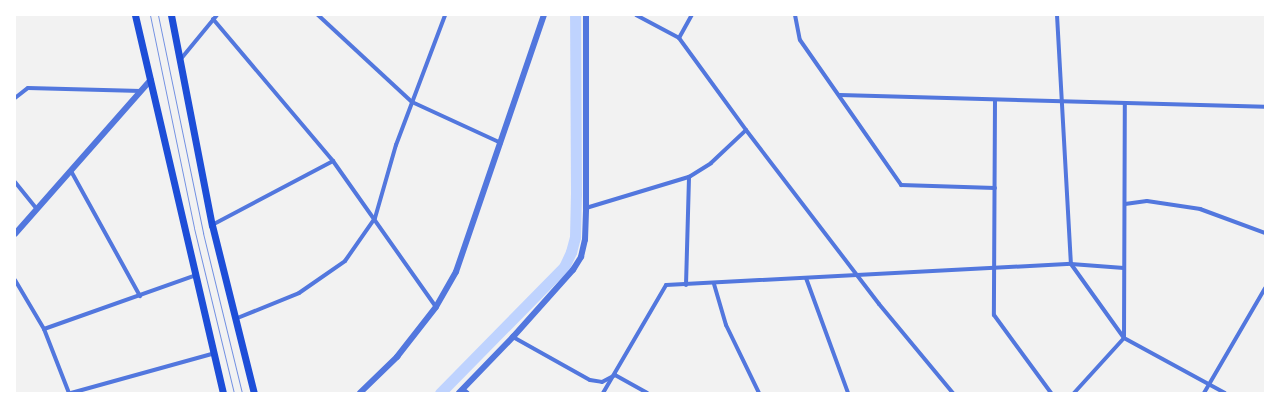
<!DOCTYPE html>
<html>
<head>
<meta charset="utf-8">
<style>
  body { margin:0 }
  #map { position:relative; width:1280px; height:408px; overflow:hidden; background:#f2f2f2; font-family:Montserrat,sans-serif }
  div>[style] { position:absolute }
  .canal>* { height:11px; margin:-5.5px; padding:0 5.5px; transform-origin:5.5px; border-radius:5.5px; background:#bfd3fe }
  .minor>* { height:4px; margin:-2px; padding:0 2px; transform-origin:2px; border-radius:2px; background:#5277de }
  .tertiary>* { height:5.5px; margin:-2.75px; padding:0 2.75px; transform-origin:2.75px; border-radius:2.75px; background:#5277de }
  .primary>* { height:7px; margin:-3.5px; padding:0 3.5px; transform-origin:3.5px; border-radius:3.5px; background:#1d4ed8 }
  .tram>* { height:1px; margin:-0.5px; padding:0 0.5px; transform-origin:0.5px; border-radius:0.5px; background:#7290e2 }
  span { translate:-50% -50%; white-space:nowrap; text-align:center; line-height:1.15; -webkit-text-stroke:3px #fff; paint-order:stroke }
  .frame { position:absolute; inset:0; border:16px solid #fff; pointer-events:none }
</style>
</head>
<body>
<div id="map">
  <div class="canal">
    <div style="left:440px;top:393px;width:177px;rotate:-45.5deg"></div>
    <div style="left:564px;top:267px;width:17px;rotate:-65deg"></div>
    <div style="left:571px;top:252px;width:16px;rotate:-75deg"></div>
    <div style="left:575px;top:237px;width:43px;rotate:-88.7deg"></div>
    <div style="left:576px;top:194px;width:179px;rotate:-90.3deg"></div>
  </div>
  <div class="minor">
    <div style="left:318px;top:15px;width:128px;rotate:42.8deg"></div>
    <div style="left:412px;top:102px;width:98px;rotate:24.7deg"></div>
    <div style="left:636px;top:15px;width:49px;rotate:28.1deg"></div>
    <div style="left:679px;top:38px;width:114px;rotate:53.9deg"></div>
    <div style="left:795px;top:15px;width:25px;rotate:79deg"></div>
    <div style="left:800px;top:40px;width:177px;rotate:55.1deg"></div>
    <div style="left:901px;top:185px;width:94px;rotate:1.8deg"></div>
    <div style="left:1057px;top:15px;width:249px;rotate:86.8deg"></div>
    <div style="left:1071px;top:264px;width:91px;rotate:54.4deg"></div>
    <div style="left:1124px;top:338px;width:115px;rotate:28.6deg"></div>
    <div style="left:213px;top:19px;width:186px;rotate:49.8deg"></div>
    <div style="left:333px;top:161px;width:179px;rotate:54.8deg"></div>
    <div style="left:679px;top:38px;width:26px;rotate:-61deg"></div>
    <div style="left:180px;top:60px;width:58px;rotate:-50.6deg"></div>
    <div style="left:840px;top:95px;width:425px;rotate:1.6deg"></div>
    <div style="left:15px;top:98px;width:16px;rotate:-38deg"></div>
    <div style="left:28px;top:88px;width:113px;rotate:1.5deg"></div>
    <div style="left:995px;top:100px;width:215px;rotate:90.3deg"></div>
    <div style="left:994px;top:315px;width:97px;rotate:53.8deg"></div>
    <div style="left:71px;top:171px;width:143px;rotate:61.1deg"></div>
    <div style="left:15px;top:182px;width:35px;rotate:51deg"></div>
    <div style="left:1125px;top:204px;width:22px;rotate:-8deg"></div>
    <div style="left:1147px;top:201px;width:54px;rotate:8.6deg"></div>
    <div style="left:1200px;top:209px;width:69px;rotate:20.3deg"></div>
    <div style="left:586px;top:208px;width:108px;rotate:-16.8deg"></div>
    <div style="left:689px;top:177px;width:26px;rotate:-32deg"></div>
    <div style="left:711px;top:163px;width:48px;rotate:-43.3deg"></div>
    <div style="left:746px;top:130px;width:219px;rotate:52.6deg"></div>
    <div style="left:879px;top:304px;width:116px;rotate:50.3deg"></div>
    <div style="left:212px;top:225px;width:137px;rotate:-27.9deg"></div>
    <div style="left:806px;top:278px;width:122px;rotate:69.9deg"></div>
    <div style="left:15px;top:280px;width:57px;rotate:59.4deg"></div>
    <div style="left:44px;top:329px;width:69px;rotate:68.7deg"></div>
    <div style="left:714px;top:284px;width:43px;rotate:73.7deg"></div>
    <div style="left:726px;top:325px;width:76px;rotate:64.1deg"></div>
    <div style="left:686px;top:285px;width:108px;rotate:-88.4deg"></div>
    <div style="left:235px;top:319px;width:69px;rotate:-22.1deg"></div>
    <div style="left:299px;top:293px;width:56px;rotate:-34.8deg"></div>
    <div style="left:345px;top:261px;width:52px;rotate:-55.1deg"></div>
    <div style="left:375px;top:218px;width:76px;rotate:-74deg"></div>
    <div style="left:396px;top:145px;width:139px;rotate:-69.3deg"></div>
    <div style="left:44px;top:329px;width:159px;rotate:-19.5deg"></div>
    <div style="left:513px;top:337px;width:88px;rotate:29.2deg"></div>
    <div style="left:590px;top:380px;width:12px;rotate:9deg"></div>
    <div style="left:602px;top:382px;width:15px;rotate:-28deg"></div>
    <div style="left:615px;top:375px;width:37px;rotate:29deg"></div>
    <div style="left:463px;top:389px;width:6px;rotate:39deg"></div>
    <div style="left:71px;top:393px;width:146px;rotate:-15.5deg"></div>
    <div style="left:603px;top:393px;width:125px;rotate:-59.7deg"></div>
    <div style="left:666px;top:285px;width:406px;rotate:-3deg"></div>
    <div style="left:1071px;top:264px;width:53px;rotate:4.3deg"></div>
    <div style="left:1074px;top:393px;width:74px;rotate:-47.7deg"></div>
    <div style="left:1124px;top:338px;width:234px;rotate:-89.8deg"></div>
    <div style="left:1204px;top:393px;width:121px;rotate:-59.8deg"></div>
  </div>
  <div class="tertiary">
    <div style="left:15px;top:234px;width:205px;rotate:-48.6deg"></div>
    <div style="left:360px;top:393px;width:52px;rotate:-44.2deg"></div>
    <div style="left:397px;top:357px;width:63px;rotate:-52deg"></div>
    <div style="left:436px;top:307px;width:40px;rotate:-60.3deg"></div>
    <div style="left:456px;top:272px;width:272px;rotate:-71.1deg"></div>
    <div style="left:459px;top:393px;width:78px;rotate:-46deg"></div>
    <div style="left:513px;top:337px;width:90px;rotate:-48.2deg"></div>
    <div style="left:573px;top:270px;width:15px;rotate:-58deg"></div>
    <div style="left:581px;top:257px;width:17px;rotate:-77deg"></div>
    <div style="left:585px;top:240px;width:32px;rotate:-88deg"></div>
    <div style="left:586px;top:208px;width:193px;rotate:-90deg"></div>
  </div>
  <div class="primary">
    <div style="left:135px;top:15px;width:388px;rotate:76.9deg"></div>
    <div style="left:171px;top:15px;width:214px;rotate:79deg"></div>
    <div style="left:212px;top:225px;width:173px;rotate:76deg"></div>
  </div>
  <div class="tram">
    <div style="left:150px;top:15px;width:217px;rotate:78.3deg"></div>
    <div style="left:194px;top:228px;width:170px;rotate:76.4deg"></div>
    <div style="left:158px;top:15px;width:223px;rotate:78.3deg"></div>
    <div style="left:203px;top:233px;width:165px;rotate:76.3deg"></div>
  </div>
  <div class="frame"></div>
</div>
</body>
</html>
